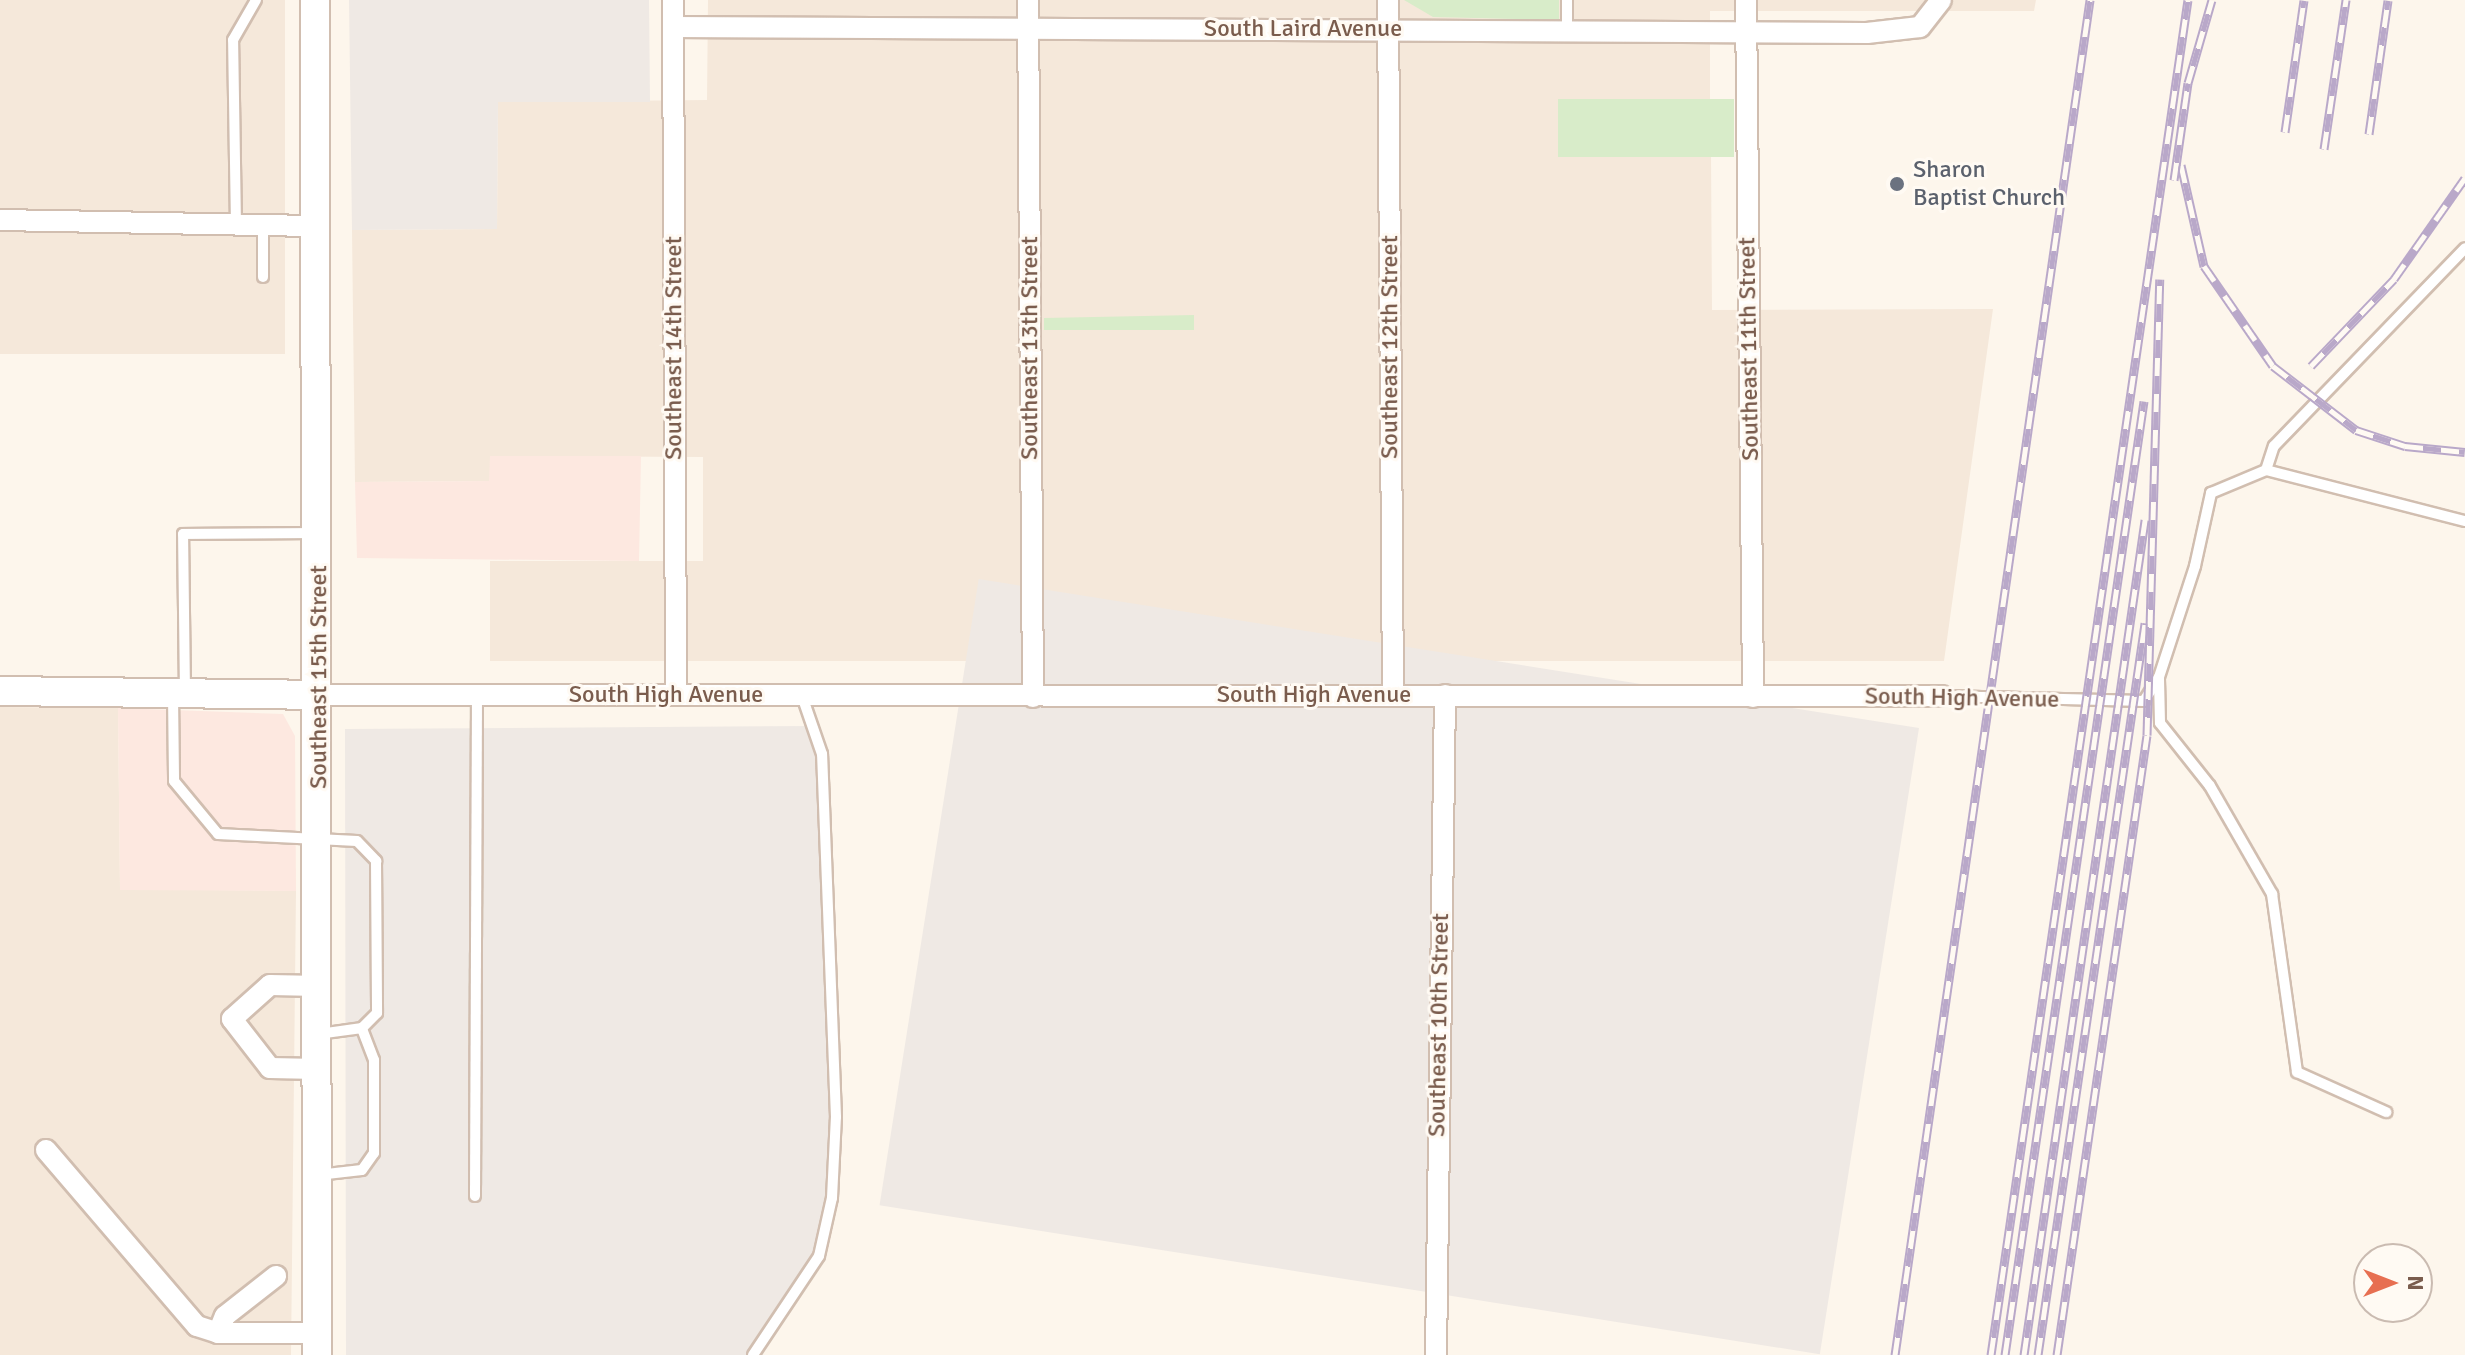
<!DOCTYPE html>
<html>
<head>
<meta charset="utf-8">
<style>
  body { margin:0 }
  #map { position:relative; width:2465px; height:1355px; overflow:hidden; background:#fdf6ec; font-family:Signika,sans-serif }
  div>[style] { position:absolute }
  .residential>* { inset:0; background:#f5e8da; transform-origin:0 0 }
  .commercial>* { inset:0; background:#fde8e0 }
  .industrial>* { inset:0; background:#efe9e4; transform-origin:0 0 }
  .green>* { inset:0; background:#d8ecc9; transform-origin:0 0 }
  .roads { filter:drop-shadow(2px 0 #d1beb0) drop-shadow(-2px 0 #d1beb0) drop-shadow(0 2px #d1beb0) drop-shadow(0 -2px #d1beb0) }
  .lane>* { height:10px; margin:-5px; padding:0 5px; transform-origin:5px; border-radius:5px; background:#fff }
  .street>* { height:20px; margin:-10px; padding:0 10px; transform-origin:10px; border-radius:10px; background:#fff }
  .secondary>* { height:28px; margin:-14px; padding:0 14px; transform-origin:14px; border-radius:14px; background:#fff }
  .rail>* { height:9px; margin-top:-4.5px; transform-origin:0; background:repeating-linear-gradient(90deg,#fffaf3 0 18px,#b9a8c9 0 36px); box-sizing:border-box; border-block:2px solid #b9a8c9 }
  .dots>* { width:22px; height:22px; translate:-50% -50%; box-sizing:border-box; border:4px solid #fffaf3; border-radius:50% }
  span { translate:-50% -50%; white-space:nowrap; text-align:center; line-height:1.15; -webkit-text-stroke:6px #fffaf3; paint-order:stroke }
  .street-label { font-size:24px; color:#7a5c4d }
  .worship-label { font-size:24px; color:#5b616d }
  .left { translate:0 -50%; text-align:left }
  .north { position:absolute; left:2353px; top:1243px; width:80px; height:80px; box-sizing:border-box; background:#fffaf3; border:2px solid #cabbb1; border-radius:50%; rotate:90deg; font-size:22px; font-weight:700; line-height:32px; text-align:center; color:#7a5c4d }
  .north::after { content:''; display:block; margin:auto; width:28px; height:36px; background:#e76f51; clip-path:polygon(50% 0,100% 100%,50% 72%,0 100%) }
</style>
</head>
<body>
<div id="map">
  <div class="residential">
    <div style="left:0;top:0;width:285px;height:354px"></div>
    <div style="clip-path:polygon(708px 0,2036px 0,2034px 11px,1710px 11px,1710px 100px,1558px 100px,1559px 157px,1711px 153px,1712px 310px,1993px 309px,1944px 661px,490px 661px,490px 561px,703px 561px,703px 457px,490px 456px,490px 481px,355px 482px,352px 230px,497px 229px,498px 102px,707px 100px)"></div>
    <div style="clip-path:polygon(0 707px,118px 708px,120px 889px,296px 891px,291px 1355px,0 1355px)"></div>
  </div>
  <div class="commercial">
    <div style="clip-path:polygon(490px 456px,641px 456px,639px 561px,357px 558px,355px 482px,489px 481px)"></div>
    <div style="clip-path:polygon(118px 708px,283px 714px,295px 736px,296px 891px,120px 890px)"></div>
  </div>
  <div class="industrial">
    <div style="clip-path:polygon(349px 0,649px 0,650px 102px,498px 102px,497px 229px,352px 230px)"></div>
    <div style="clip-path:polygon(817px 726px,832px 1037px,830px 1233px,762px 1355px,346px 1355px,345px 729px)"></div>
    <div style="left:1919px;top:728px;width:634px;height:952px;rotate:99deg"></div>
  </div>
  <div class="green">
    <div style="clip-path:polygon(1404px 0,1559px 0,1559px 20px,1433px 17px)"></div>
    <div style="left:1558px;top:99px;width:176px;height:58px"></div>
    <div style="clip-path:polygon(1194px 315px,1194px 330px,1044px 330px,1044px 318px)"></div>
  </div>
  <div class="roads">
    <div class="lane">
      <div style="left:1567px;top:0;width:28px;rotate:90deg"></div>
      <div style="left:236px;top:226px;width:186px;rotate:-90.9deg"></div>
      <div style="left:233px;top:40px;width:46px;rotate:-60.1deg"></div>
      <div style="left:263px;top:226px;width:51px;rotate:90deg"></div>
      <div style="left:2266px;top:470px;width:25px;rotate:-72deg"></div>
      <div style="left:2274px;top:446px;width:275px;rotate:-46deg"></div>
      <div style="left:2159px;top:679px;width:44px;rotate:88.7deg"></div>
      <div style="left:2160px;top:723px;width:80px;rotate:51.6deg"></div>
      <div style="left:2210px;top:786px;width:125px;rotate:60.1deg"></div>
      <div style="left:2272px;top:894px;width:180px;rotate:82deg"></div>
      <div style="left:2297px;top:1072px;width:98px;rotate:24.2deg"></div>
      <div style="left:185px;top:693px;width:159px;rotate:-90.7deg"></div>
      <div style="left:183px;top:534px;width:129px;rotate:-0.4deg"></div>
      <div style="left:173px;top:695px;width:86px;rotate:89.3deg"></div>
      <div style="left:174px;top:781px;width:69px;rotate:50.3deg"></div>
      <div style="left:218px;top:834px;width:139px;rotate:2.9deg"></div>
      <div style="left:357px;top:841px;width:28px;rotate:46deg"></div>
      <div style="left:376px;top:861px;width:152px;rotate:89.6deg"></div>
      <div style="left:377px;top:1013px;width:21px;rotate:135deg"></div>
      <div style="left:362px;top:1028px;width:43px;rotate:172.1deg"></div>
      <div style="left:1942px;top:696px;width:202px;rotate:1.4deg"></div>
      <div style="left:2144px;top:701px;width:28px;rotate:-58deg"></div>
      <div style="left:2159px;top:677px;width:117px;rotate:-72deg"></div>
      <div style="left:2195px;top:566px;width:75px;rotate:-77.6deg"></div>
      <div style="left:2211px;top:493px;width:60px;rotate:-22.7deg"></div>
      <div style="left:2266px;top:470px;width:205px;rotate:14.4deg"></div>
      <div style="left:318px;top:1175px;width:44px;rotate:-6.5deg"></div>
      <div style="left:362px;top:1170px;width:21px;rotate:-55deg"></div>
      <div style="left:374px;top:1153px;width:93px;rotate:-90deg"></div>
      <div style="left:374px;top:1060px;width:34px;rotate:-111deg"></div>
      <div style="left:475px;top:1196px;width:501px;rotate:-89.77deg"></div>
      <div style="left:753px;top:1355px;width:119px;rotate:-56.3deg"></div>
      <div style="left:819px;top:1256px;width:59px;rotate:-77.4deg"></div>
      <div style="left:832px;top:1198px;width:81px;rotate:-87.2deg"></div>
      <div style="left:836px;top:1117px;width:363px;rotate:-92.2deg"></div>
      <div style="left:822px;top:754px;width:61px;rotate:-109deg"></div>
    </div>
    <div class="street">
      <div style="left:673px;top:0;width:695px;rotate:89.75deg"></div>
      <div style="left:1028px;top:0;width:697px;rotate:89.59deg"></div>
      <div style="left:1388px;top:0;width:695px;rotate:89.59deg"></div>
      <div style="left:1746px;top:0;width:697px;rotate:89.42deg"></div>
      <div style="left:673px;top:27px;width:1194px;rotate:0.29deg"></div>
      <div style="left:1867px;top:33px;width:53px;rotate:-6.5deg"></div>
      <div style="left:1920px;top:27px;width:34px;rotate:-52deg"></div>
      <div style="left:0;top:220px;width:316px;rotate:1.1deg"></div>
      <div style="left:320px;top:695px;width:1622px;rotate:0.04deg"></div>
      <div style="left:318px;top:1069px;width:48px;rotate:-178.8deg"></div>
      <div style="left:270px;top:1068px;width:62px;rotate:-127.8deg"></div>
      <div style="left:232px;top:1019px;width:51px;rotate:-41.8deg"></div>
      <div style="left:270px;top:985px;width:49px;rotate:1.2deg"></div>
      <div style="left:46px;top:1150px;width:232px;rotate:49.4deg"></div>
      <div style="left:197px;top:1326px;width:22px;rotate:18deg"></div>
      <div style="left:218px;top:1333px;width:99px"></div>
      <div style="left:218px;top:1333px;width:18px;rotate:-68deg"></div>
      <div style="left:225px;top:1316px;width:65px;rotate:-38.1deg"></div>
      <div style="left:1436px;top:1355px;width:660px;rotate:-89.22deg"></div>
    </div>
    <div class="secondary">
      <div style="left:315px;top:0;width:1355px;rotate:89.92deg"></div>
      <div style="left:0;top:691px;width:320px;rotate:0.7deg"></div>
    </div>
  </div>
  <div class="rail">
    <div style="left:2285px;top:132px;width:133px;rotate:-81.8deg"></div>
    <div style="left:2369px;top:134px;width:135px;rotate:-81.9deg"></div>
    <div style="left:2324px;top:149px;width:151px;rotate:-81.6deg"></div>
    <div style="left:2181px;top:165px;width:104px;rotate:77.2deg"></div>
    <div style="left:2204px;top:266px;width:121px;rotate:55.4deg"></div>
    <div style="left:2273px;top:366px;width:105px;rotate:37.6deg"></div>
    <div style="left:2356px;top:430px;width:52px;rotate:18.1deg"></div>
    <div style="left:2405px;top:446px;width:60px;rotate:5.7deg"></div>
    <div style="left:2174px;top:180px;width:98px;rotate:-81.8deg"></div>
    <div style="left:2188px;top:83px;width:86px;rotate:-73.9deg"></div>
    <div style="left:2311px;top:366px;width:120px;rotate:-46.3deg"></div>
    <div style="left:2394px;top:279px;width:123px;rotate:-54.9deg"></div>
    <div style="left:1895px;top:1355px;width:1369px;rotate:-81.81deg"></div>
    <div style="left:1991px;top:1355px;width:1369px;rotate:-81.73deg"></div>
    <div style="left:2005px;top:1355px;width:964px;rotate:-81.71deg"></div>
    <div style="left:2024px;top:1355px;width:844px;rotate:-81.75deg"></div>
    <div style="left:2038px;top:1355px;width:740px;rotate:-81.68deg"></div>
    <div style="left:2057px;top:1355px;width:626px;rotate:-81.74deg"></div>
    <div style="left:2147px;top:735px;width:456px;rotate:-88.4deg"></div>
  </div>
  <div class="dots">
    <div style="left:1897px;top:184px;background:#6b7280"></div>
  </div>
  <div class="street-label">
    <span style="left:1303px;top:29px">South Laird Avenue</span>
    <span style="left:1390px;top:347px;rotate:-90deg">Southeast 12th Street</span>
    <span style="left:674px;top:348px;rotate:-90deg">Southeast 14th Street</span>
    <span style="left:1030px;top:348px;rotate:-90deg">Southeast 13th Street</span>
    <span style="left:1749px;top:349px;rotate:-91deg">Southeast 11th Street</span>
    <span style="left:319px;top:677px;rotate:-90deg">Southeast 15th Street</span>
    <span style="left:666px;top:695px">South High Avenue</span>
    <span style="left:1314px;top:695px">South High Avenue</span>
    <span style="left:1962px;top:698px;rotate:1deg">South High Avenue</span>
    <span style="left:1439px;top:1025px;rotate:-89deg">Southeast 10th Street</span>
  </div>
  <div class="worship-label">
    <span class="left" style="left:1913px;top:184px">Sharon<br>Baptist Church</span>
  </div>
  <div class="north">N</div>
</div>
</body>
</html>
